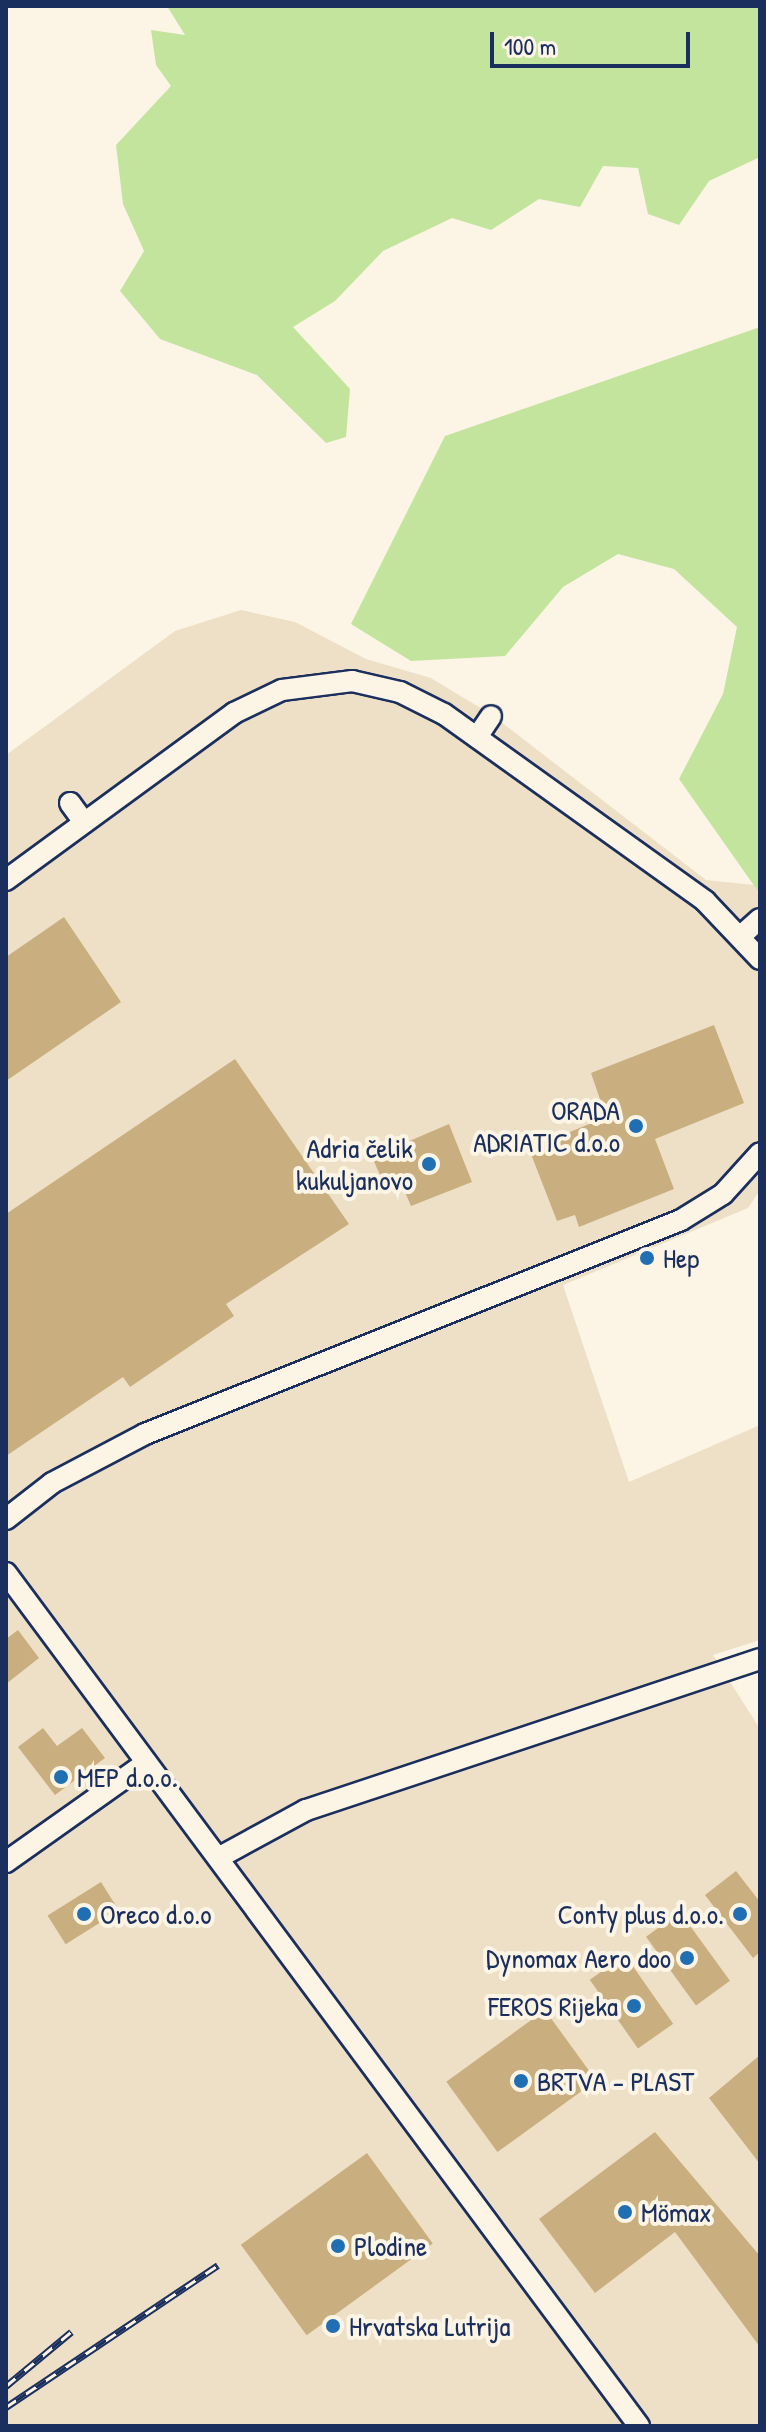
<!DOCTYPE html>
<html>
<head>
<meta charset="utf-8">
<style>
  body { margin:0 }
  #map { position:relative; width:766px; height:2432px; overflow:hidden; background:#fcf5e5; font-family:"Patrick Hand",sans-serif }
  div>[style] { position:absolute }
  .built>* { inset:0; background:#ede0c6 }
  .green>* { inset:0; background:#c3e49d }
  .building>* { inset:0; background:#c9af7f; transform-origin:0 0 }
  .roads { filter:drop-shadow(2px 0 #1b2f5e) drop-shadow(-2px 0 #1b2f5e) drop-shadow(0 2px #1b2f5e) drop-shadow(0 -2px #1b2f5e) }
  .minor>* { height:20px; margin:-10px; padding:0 10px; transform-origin:10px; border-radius:10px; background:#fcf5e5 }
  .rail>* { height:7px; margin-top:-3.5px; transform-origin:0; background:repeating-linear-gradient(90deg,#fcf5e5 0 12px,#1b2f5e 0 24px); box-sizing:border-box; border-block:2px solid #1b2f5e }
  .dots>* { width:22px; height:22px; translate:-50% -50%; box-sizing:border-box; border:4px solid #fcf5e5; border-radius:50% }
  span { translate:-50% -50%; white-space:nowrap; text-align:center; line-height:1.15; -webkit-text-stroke:8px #fcf5e5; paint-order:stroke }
  .poi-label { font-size:28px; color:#1b2f5e }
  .right { translate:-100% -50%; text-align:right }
  .left { translate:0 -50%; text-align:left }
  .frame { position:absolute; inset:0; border:8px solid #1b2f5e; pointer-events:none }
  .scale { position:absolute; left:490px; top:32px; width:200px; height:36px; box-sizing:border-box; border:4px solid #1b2f5e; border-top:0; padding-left:10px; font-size:24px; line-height:28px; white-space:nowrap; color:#1b2f5e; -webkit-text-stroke:6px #fcf5e5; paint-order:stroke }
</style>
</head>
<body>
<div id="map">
  <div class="built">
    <div style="clip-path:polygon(241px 610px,295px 622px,366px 659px,431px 678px,492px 715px,706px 880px,754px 885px,760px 894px,760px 1190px,748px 1208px,563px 1285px,629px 1482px,760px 1425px,760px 1640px,713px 1655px,760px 1729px,760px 2426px,6px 2426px,6px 755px,175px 631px)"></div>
  </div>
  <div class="green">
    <div style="clip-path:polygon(167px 6px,760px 6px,760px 157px,709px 181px,679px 225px,648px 214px,638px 168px,603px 166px,580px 207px,539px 199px,491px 230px,452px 218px,383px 251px,335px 301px,293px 327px,350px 389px,346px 437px,326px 443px,257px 375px,160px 339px,120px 291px,144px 251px,123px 204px,116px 145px,171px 86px,156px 65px,151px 30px,185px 35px)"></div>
    <div style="clip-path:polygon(760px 327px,760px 894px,679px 779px,723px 694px,737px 627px,674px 569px,618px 554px,563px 587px,505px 656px,411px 661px,351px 624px,445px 436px)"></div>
  </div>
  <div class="building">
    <div style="clip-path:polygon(64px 917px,121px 1002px,6px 1081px,6px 957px)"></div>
    <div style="clip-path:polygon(714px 1025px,744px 1103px,655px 1139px,674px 1189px,579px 1227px,575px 1215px,557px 1221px,529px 1149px,606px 1117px,591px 1073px)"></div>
    <div style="clip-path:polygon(235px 1059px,349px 1224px,226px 1304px,234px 1316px,130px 1387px,123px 1377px,6px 1456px,6px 1214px)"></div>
    <div style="clip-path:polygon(449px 1124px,472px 1182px,411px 1206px,399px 1178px,384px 1184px,372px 1157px)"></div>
    <div style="clip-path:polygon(18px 1630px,39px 1658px,6px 1684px,6px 1639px)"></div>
    <div style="clip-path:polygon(43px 1728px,57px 1746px,82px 1728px,105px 1758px,55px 1795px,18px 1747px)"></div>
    <div style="clip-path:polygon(736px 1871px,760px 1902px,760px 1952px,753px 1958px,705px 1895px)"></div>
    <div style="left:101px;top:1882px;width:34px;height:63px;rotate:58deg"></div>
    <div style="left:680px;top:1912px;width:85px;height:42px;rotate:54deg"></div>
    <div style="left:625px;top:1955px;width:84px;height:43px;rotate:55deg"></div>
    <div style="left:545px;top:2010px;width:87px;height:122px;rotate:54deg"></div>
    <div style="clip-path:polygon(760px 2055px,760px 2164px,709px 2098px)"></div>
    <div style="clip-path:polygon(655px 2132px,760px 2256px,760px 2347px,675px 2232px,595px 2293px,539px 2219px)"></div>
    <div style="left:367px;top:2153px;width:112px;height:156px;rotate:54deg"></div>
  </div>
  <div class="roads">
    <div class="minor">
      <div style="left:477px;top:737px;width:25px;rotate:-56deg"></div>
      <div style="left:70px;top:803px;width:24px;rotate:54deg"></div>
      <div style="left:6px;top:880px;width:283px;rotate:-36.2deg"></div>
      <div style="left:234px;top:713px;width:53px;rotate:-25.6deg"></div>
      <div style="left:282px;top:690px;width:71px;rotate:-7.3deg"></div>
      <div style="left:352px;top:681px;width:49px;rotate:12.9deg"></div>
      <div style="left:400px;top:692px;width:49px;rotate:26.6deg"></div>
      <div style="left:444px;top:714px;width:321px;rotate:35.6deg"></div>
      <div style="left:705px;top:901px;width:80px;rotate:46.5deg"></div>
      <div style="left:742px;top:935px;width:24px;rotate:-42deg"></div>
      <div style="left:6px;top:1519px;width:58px;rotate:-38deg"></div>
      <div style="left:52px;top:1483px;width:105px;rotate:-27.8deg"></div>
      <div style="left:145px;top:1434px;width:577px;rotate:-21.76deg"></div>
      <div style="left:681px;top:1220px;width:49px;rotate:-31.8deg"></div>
      <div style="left:723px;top:1194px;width:55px;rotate:-47.9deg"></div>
      <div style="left:6px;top:1573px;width:1062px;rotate:53.42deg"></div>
      <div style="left:218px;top:1858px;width:100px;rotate:-28.6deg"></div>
      <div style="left:306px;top:1810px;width:478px;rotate:-18.4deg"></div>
      <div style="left:6px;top:1862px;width:171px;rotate:-35.3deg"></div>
    </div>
  </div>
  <div class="rail">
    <div style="left:6px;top:2386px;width:85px;rotate:-39.7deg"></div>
    <div style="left:6px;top:2407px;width:255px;rotate:-33.8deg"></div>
  </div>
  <div class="dots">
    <div style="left:636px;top:1126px;background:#1f6fb2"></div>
    <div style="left:429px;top:1164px;background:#1f6fb2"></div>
    <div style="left:647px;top:1258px;background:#1f6fb2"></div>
    <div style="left:61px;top:1777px;background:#1f6fb2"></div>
    <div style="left:84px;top:1914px;background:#1f6fb2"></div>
    <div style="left:740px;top:1914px;background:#1f6fb2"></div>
    <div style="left:687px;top:1958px;background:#1f6fb2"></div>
    <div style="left:634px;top:2006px;background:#1f6fb2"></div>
    <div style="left:521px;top:2081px;background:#1f6fb2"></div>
    <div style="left:625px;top:2212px;background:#1f6fb2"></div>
    <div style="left:338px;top:2246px;background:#1f6fb2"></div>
    <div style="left:333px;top:2326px;background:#1f6fb2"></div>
  </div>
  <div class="poi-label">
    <span class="right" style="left:620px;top:1126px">ORADA<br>ADRIATIC d.o.o</span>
    <span class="right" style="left:413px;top:1164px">Adria čelik<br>kukuljanovo</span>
    <span class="left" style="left:663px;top:1258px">Hep</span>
    <span class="left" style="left:77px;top:1777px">MEP d.o.o.</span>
    <span class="left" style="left:100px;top:1914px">Oreco d.o.o</span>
    <span class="right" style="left:724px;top:1914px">Conty plus d.o.o.</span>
    <span class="right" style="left:671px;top:1958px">Dynomax Aero doo</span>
    <span class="right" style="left:618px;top:2006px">FEROS Rijeka</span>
    <span class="left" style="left:537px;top:2081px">BRTVA - PLAST</span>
    <span class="left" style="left:641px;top:2212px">Mömax</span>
    <span class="left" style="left:354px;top:2246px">Plodine</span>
    <span class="left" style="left:349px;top:2326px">Hrvatska Lutrija</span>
  </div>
  <div class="frame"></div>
  <div class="scale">100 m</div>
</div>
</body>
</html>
